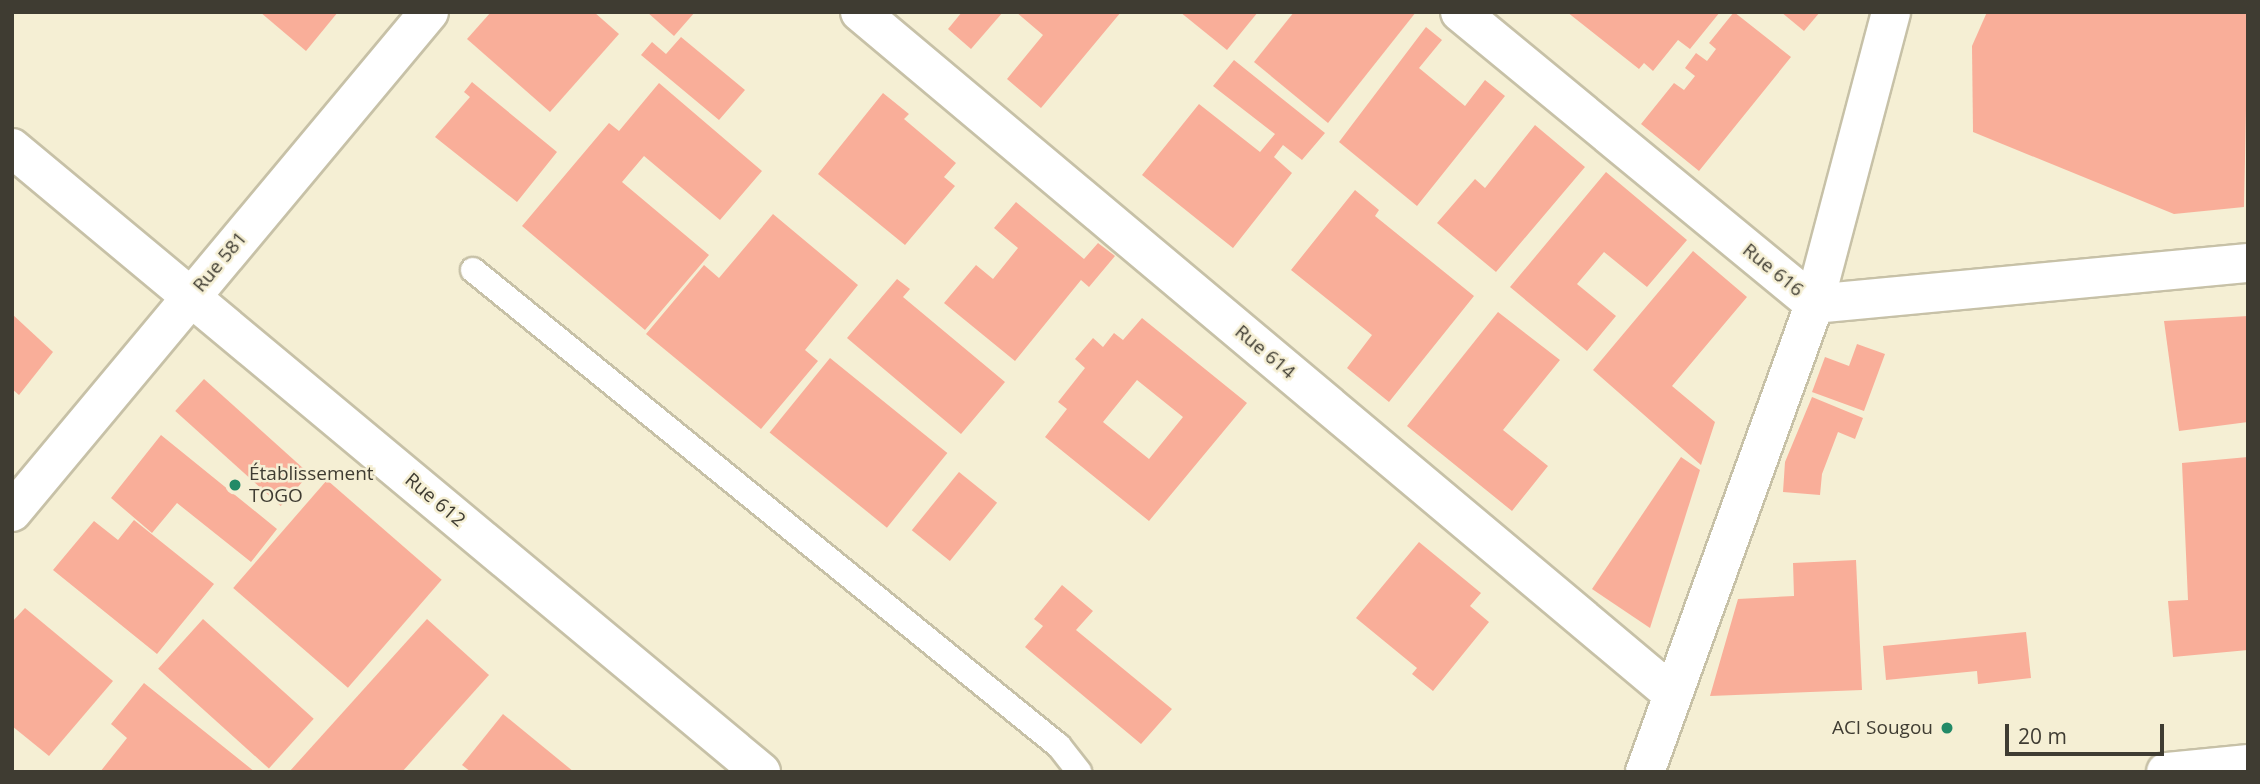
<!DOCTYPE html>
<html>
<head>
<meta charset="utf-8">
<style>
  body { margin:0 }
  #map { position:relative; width:2260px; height:784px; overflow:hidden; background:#f5efd4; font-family:"Open Sans",sans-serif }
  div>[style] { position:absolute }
  .building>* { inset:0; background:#f9ae99; transform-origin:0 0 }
  .roads { filter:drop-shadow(2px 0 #c7c1a7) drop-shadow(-2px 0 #c7c1a7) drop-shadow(0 2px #c7c1a7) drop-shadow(0 -2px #c7c1a7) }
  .lane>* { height:24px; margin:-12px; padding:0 12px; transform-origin:12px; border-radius:12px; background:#fff }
  .street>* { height:38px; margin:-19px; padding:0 19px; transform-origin:19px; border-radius:19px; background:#fff }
  .secondary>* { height:38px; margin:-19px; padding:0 19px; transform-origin:19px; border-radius:19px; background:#fff }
  .dots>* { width:19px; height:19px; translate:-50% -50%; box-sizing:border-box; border:4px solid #f5efd4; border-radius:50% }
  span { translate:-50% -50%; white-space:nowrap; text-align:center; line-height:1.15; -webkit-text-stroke:5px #f5efd4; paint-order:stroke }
  .street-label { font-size:19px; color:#3f3c32 }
  .poi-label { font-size:19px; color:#3f3c32 }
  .left { translate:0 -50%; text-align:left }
  .right { translate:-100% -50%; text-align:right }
  .frame { position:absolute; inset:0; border:14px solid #3f3c32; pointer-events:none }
  .scale { position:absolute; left:2005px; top:724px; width:159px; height:32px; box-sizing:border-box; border:4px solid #3f3c32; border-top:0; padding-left:9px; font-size:21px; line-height:24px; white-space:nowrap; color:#3f3c32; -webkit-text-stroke:5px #f5efd4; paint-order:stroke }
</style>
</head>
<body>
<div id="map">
  <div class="building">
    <div style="clip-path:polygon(260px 12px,338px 12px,306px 51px)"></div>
    <div style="clip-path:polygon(491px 12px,594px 12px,619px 34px,550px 112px,467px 39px)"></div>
    <div style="clip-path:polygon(647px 12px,695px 12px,674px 36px)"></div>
    <div style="clip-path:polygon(962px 12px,1003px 12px,971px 49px,948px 29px)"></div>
    <div style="clip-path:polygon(1016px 12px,1121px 12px,1041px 108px,1007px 79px,1043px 35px)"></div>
    <div style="clip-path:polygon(1180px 12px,1258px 12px,1227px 50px)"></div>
    <div style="clip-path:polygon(1294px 12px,1416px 12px,1328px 123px,1254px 62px)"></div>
    <div style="clip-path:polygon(1567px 12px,1720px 12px,1690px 49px,1678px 40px,1653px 71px,1644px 63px,1639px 69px)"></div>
    <div style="clip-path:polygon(1734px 12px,1791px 57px,1699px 171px,1641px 124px,1674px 83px,1684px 90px,1695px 76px,1685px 68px,1696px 53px,1707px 61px,1716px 49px,1709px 43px)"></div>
    <div style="clip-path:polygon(1781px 12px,1820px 12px,1804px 31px)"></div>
    <div style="clip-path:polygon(1987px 12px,2248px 12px,2244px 207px,2174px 214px,1973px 132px,1972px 46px)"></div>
    <div style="clip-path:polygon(1426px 27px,1442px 40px,1419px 68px,1465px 106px,1485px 80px,1505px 96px,1417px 206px,1339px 142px)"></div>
    <div style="clip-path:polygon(681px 37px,745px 90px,719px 120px,641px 55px,652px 42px,666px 54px)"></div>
    <div style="clip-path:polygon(1234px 60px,1325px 133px,1302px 160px,1283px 145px,1274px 157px,1292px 173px,1233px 248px,1142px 175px,1199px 104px,1260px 152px,1275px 134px,1213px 86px)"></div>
    <div style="clip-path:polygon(472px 82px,557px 152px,517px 202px,435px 137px,470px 97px,464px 92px)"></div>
    <div style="clip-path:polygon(659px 83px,762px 171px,720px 220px,644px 156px,622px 182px,709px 255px,645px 330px,522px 226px,609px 123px,619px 131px)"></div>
    <div style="clip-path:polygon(883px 93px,909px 114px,904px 119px,956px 163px,944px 177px,955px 186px,905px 245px,818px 174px)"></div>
    <div style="clip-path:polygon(1535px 125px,1585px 167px,1496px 272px,1437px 223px,1475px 179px,1485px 188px)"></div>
    <div style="clip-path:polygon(1606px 172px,1687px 240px,1647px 287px,1604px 252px,1577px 284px,1616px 316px,1587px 351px,1510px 287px)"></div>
    <div style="clip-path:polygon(1355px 190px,1379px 210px,1375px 216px,1474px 296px,1389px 402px,1347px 368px,1372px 335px,1291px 270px)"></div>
    <div style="clip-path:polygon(1016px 202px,1084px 259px,1098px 243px,1115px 256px,1089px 287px,1081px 280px,1015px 361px,944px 303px,976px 265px,993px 279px,1018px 248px,994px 228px)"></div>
    <div style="clip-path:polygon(773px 214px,858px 285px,805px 350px,818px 361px,761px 429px,646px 334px,704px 265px,719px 278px)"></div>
    <div style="clip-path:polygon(1693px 251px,1747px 297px,1672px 386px,1715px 422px,1701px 465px,1593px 370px)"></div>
    <div style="clip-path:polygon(897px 279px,910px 289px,903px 297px,1005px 382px,961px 434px,847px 338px)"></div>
    <div style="clip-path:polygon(1498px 312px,1560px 360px,1503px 430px,1548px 466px,1512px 511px,1407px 426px)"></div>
    <div style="clip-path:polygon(12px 314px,53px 352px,19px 395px,12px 389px)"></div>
    <div style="clip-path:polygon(2248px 316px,2248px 422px,2179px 431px,2164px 321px)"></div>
    <div style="clip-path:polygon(evenodd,1142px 318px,1247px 403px,1149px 521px,1045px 437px,1067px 409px,1058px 402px,1085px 368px,1075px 359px,1093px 338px,1103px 347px,1114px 333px,1123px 340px,1142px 318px,1137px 380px,1183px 417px,1149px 459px,1103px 422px,1137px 380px)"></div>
    <div style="clip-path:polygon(1857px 344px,1885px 354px,1864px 411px,1812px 392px,1825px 357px,1849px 366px)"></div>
    <div style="left:830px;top:358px;width:151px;height:96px;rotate:39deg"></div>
    <div style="left:204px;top:379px;width:142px;height:43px;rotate:42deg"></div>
    <div style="clip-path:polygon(1812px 397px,1863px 418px,1855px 439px,1838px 432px,1822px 474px,1820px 495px,1783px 492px,1785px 462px)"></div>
    <div style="clip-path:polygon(161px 435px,277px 529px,251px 562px,177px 503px,152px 533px,111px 498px)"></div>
    <div style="clip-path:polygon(1681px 457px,1700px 470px,1650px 628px,1592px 589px)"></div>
    <div style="clip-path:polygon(2248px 457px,2248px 650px,2173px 657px,2168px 601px,2188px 600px,2182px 463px)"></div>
    <div style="left:959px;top:472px;width:49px;height:75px;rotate:39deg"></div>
    <div style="left:327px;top:480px;width:152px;height:143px;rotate:41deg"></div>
    <div style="clip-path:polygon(134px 520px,214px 584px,157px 654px,53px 570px,94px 521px,118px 540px)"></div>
    <div style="clip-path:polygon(1419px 542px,1481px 593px,1470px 606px,1489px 622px,1433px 691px,1412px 674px,1417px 668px,1356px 618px)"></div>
    <div style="clip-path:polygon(1856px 560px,1862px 690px,1710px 696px,1738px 599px,1794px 596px,1793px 563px)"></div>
    <div style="clip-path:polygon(1062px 585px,1093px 611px,1076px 630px,1172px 709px,1141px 744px,1025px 647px,1043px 626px,1034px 619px)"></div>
    <div style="clip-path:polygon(25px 608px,113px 681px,49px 756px,12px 726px,12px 622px)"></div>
    <div style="left:203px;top:619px;width:149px;height:67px;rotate:42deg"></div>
    <div style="clip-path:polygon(427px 619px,489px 675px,402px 772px,289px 772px)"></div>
    <div style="clip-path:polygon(2026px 632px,2031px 678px,1978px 684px,1977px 671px,1886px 680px,1883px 646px)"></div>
    <div style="clip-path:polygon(144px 683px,255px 772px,100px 772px,127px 738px,111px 724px)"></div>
    <div style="clip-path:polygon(503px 714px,574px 772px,471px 772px,462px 765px)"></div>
  </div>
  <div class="roads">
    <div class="lane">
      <div style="left:473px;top:270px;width:755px;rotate:39.09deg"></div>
      <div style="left:1059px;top:746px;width:33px;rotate:52deg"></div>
    </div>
    <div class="street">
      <div style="left:860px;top:12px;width:1058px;rotate:40.01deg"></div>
      <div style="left:1460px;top:12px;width:459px;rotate:39.5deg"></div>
      <div style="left:1814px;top:304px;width:436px;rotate:-5.4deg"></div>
      <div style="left:12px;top:512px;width:651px;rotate:-50.17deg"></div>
      <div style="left:1645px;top:772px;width:498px;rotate:-70.1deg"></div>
      <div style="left:1814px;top:304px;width:302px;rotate:-75.2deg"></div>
    </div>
    <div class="secondary">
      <div style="left:12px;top:148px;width:975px;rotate:39.8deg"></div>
      <div style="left:2166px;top:772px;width:82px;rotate:-5.6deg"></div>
    </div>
  </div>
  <div class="dots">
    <div style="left:235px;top:485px;background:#228a67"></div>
    <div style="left:1947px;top:728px;background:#228a67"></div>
  </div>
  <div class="street-label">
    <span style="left:220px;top:262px;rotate:-50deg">Rue 581</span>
    <span style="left:1773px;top:270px;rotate:39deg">Rue 616</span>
    <span style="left:1265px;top:352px;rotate:40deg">Rue 614</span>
    <span style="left:435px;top:500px;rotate:40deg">Rue 612</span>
  </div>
  <div class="poi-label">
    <span class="left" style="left:249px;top:485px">Établissement<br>TOGO</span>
    <span class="right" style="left:1933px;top:728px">ACI Sougou</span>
  </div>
  <div class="frame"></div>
  <div class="scale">20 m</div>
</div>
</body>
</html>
